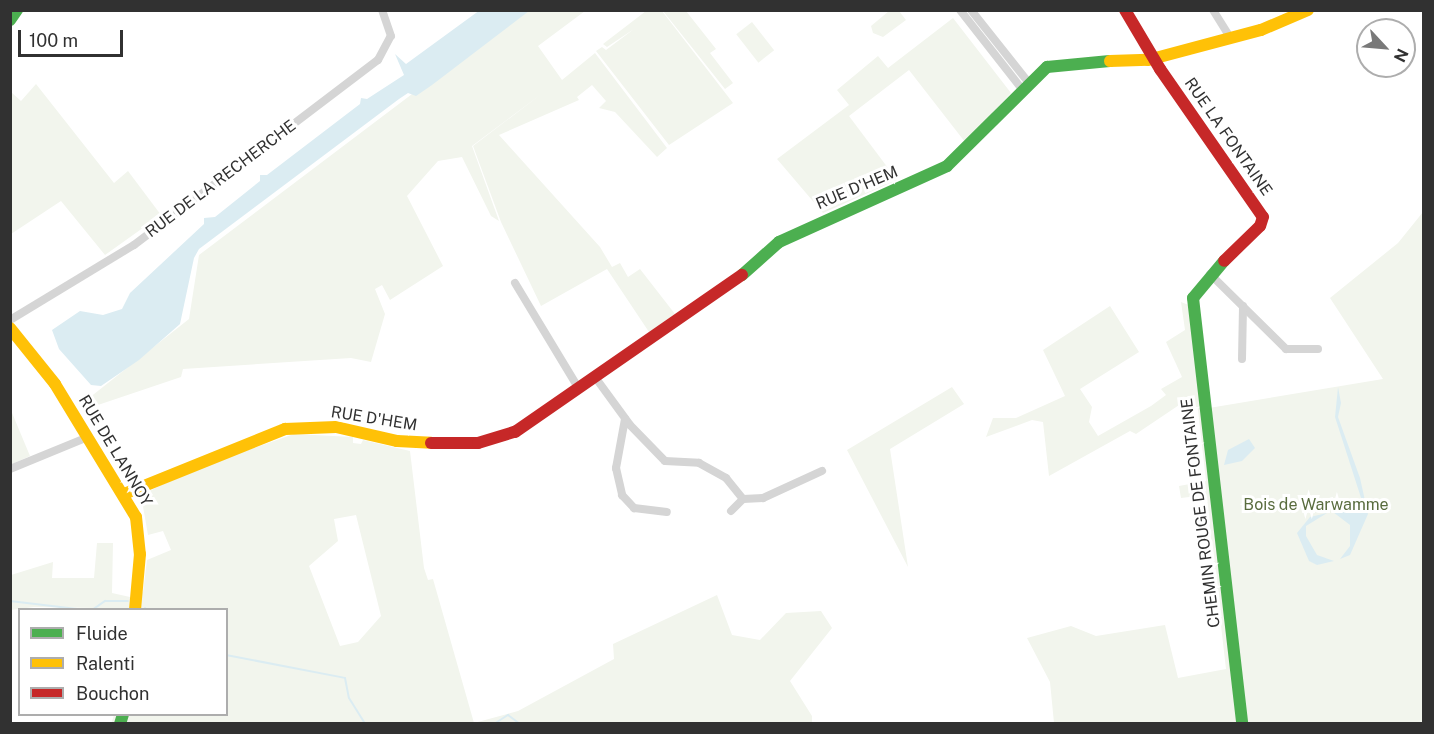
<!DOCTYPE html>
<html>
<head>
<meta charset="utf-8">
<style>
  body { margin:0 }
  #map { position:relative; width:1434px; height:734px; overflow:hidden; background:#fff; font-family:"Public Sans",sans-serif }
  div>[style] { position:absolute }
  .green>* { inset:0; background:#f2f5ed; transform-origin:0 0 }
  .water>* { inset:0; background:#dbecf2 }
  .stream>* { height:2px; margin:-1px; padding:0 1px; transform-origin:1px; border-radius:1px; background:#dbecf2 }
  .street>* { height:8px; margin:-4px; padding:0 4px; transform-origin:4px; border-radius:4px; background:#d5d5d5 }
  .fast>* { height:12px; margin:-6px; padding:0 6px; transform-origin:6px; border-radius:6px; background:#4caf50 }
  .slow>* { height:12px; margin:-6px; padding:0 6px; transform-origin:6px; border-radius:6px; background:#ffc107 }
  .jam>* { height:12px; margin:-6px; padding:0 6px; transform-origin:6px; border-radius:6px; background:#c62828 }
  span { translate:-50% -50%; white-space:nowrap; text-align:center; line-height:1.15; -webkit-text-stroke:6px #fff; paint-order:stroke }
  .street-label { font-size:16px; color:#313131 }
  .park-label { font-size:16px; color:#596c3e }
  .frame { position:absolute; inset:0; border:12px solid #313131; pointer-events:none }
  .legend { position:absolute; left:18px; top:608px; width:210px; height:108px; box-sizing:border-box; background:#fff; border:2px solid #adadad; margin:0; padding:8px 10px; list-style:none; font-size:18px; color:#313131 }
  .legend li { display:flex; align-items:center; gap:12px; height:30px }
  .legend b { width:30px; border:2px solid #adadad }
  .north { position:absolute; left:1356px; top:18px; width:60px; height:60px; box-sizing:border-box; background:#fff; border:2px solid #adadad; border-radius:50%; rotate:116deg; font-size:16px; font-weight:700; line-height:24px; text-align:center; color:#313131 }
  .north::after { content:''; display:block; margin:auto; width:21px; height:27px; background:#797979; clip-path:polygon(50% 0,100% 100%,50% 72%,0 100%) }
  .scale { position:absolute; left:18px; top:30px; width:105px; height:27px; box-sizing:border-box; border:3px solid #313131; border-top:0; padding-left:8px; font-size:18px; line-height:21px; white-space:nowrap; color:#313131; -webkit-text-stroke:4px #fff; paint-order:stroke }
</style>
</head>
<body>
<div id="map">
  <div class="green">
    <div style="clip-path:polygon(522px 11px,585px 11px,538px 46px,562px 80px,595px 53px,667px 148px,657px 157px,615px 112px,599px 108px,606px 101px,592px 85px,577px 97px,579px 100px,499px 135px,600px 247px,612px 267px,620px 263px,628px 277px,640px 269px,675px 314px,649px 332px,607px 269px,541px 306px,501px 222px,473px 146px,544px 92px,472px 146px,499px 221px,491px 216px,462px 157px,438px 161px,407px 196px,443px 266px,390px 300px,382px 285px,375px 289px,385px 314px,371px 362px,351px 358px,183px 369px,181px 377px,92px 407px,89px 398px,189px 319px,199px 255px)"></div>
    <div style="clip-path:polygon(646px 11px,662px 11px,733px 103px,669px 145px,596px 51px,602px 47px,606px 50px,634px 29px,607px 47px,603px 44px)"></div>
    <div style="clip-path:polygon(663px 11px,686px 11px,716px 49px,710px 53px,733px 83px,725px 89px)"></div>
    <div style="clip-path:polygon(889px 11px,899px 11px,906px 20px,883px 37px,873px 33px,871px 26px)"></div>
    <div style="clip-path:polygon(953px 18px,1011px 93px,965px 142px,909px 70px,849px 116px,897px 180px,823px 213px,777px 159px,849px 105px,837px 90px,878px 56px,888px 68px)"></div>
    <div style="left:752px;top:22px;width:36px;height:20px;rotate:52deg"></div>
    <div style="clip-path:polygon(36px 84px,114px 183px,128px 171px,161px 215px,105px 255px,61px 201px,11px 234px,11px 92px,21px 101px)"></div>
    <div style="clip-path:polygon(1423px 212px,1423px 723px,1054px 723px,1050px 682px,1027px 638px,1071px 626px,1096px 636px,1165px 625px,1178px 678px,1226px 669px,1206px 495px,1181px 498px,1179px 486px,1206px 481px,1198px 410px,1191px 397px,1136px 434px,1130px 431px,1049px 476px,1043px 422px,1032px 420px,986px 437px,993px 418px,1016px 418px,1065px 396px,1043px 350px,1110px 306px,1139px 352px,1080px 389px,1092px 407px,1089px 422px,1098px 436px,1151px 406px,1166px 395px,1161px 389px,1182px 377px,1166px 342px,1185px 330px,1181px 302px,1199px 309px,1209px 408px,1383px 379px,1330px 298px,1398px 243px)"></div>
    <div style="clip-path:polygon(952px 387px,964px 404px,890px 449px,908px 567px,847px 450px)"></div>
    <div style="clip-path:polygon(10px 408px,30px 456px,10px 465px)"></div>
    <div style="clip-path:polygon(evenodd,294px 434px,353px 437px,353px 443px,361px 444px,363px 440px,410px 451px,424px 568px,428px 580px,433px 579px,474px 723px,518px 711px,614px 659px,613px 644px,717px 595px,732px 635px,760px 640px,786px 613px,821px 611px,832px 628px,790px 681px,812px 716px,812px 723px,111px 724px,114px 715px,226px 714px,226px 610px,34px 607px,11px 610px,11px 575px,53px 562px,52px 578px,94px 578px,97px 543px,113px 543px,112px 593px,130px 597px,143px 592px,147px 560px,171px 550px,163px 531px,148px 535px,141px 495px,197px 468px,294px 434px,356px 515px,381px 616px,358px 642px,340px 646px,309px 566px,338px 541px,334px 519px,356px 515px)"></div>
  </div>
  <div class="water">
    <div style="clip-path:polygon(480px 10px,529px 11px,432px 85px,416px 96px,408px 93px,399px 99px,199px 249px,194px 258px,180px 324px,139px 360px,101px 386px,91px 385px,59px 349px,52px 330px,80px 311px,103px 315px,122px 309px,130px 293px,204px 224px,204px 218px,215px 217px,260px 181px,260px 175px,267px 175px,360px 104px,361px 98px,367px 99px,404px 75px,395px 54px,406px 64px)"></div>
    <div style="clip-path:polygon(1338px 387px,1341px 403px,1338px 417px,1360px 478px,1368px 514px,1350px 555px,1340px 559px,1350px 546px,1350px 525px,1333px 512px,1339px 505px,1357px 509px,1363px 504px,1335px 417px)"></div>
    <div style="clip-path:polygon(1249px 439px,1255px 448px,1242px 461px,1224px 465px,1228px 450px)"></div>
    <div style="clip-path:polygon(1327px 513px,1306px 526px,1306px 536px,1317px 555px,1334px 561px,1317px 565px,1309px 561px,1297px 533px,1310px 517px)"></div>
  </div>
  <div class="stream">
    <div style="left:10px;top:601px;width:76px;rotate:6.8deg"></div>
    <div style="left:145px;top:608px;width:3px;rotate:45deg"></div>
    <div style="left:92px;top:610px;width:16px;rotate:-35deg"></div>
    <div style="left:105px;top:601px;width:23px"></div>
    <div style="left:226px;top:655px;width:121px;rotate:10.9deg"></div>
    <div style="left:345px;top:678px;width:20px;rotate:79deg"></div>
    <div style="left:349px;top:698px;width:31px;rotate:58deg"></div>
    <div style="left:494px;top:724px;width:17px;rotate:-33deg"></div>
    <div style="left:508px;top:715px;width:15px;rotate:37deg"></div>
  </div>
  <div class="street">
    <div style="left:960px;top:10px;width:100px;rotate:51.9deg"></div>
    <div style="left:971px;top:10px;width:92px;rotate:51.6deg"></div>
    <div style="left:1213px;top:10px;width:34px;rotate:58deg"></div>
    <div style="left:1210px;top:274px;width:107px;rotate:44.6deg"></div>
    <div style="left:1286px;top:349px;width:32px"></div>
    <div style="left:515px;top:283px;width:124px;rotate:58.9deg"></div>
    <div style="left:10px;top:320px;width:145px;rotate:-31.2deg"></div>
    <div style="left:134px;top:245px;width:306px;rotate:-37.2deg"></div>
    <div style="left:378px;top:60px;width:27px;rotate:-62deg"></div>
    <div style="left:391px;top:36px;width:28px;rotate:-109deg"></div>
    <div style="left:1242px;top:359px;width:53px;rotate:-88.9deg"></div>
    <div style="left:595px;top:377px;width:59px;rotate:53.9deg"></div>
    <div style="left:630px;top:425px;width:50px;rotate:45.8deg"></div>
    <div style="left:665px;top:461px;width:34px;rotate:3deg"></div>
    <div style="left:699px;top:463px;width:31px;rotate:29deg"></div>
    <div style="left:726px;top:478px;width:27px;rotate:51deg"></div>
    <div style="left:625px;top:419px;width:50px;rotate:100.4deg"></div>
    <div style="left:616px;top:468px;width:28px;rotate:77deg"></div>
    <div style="left:622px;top:495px;width:18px;rotate:47deg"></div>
    <div style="left:634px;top:508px;width:33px;rotate:7deg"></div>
    <div style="left:10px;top:469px;width:84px;rotate:-22.3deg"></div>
    <div style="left:731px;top:511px;width:17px;rotate:-45deg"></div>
    <div style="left:743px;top:499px;width:20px;rotate:-3deg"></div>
    <div style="left:763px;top:498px;width:65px;rotate:-24.6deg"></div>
  </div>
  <div class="fast">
    <div style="left:10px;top:20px;width:12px;rotate:-55deg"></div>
    <div style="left:1224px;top:261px;width:48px;rotate:130deg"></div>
    <div style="left:1193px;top:298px;width:429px;rotate:83.4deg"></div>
    <div style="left:742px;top:275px;width:50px;rotate:-41.7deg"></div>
    <div style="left:779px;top:242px;width:184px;rotate:-24.3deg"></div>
    <div style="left:947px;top:166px;width:141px;rotate:-44.7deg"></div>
    <div style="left:1047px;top:67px;width:63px;rotate:-5.4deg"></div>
    <div style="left:120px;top:724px;width:10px;rotate:-73deg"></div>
  </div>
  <div class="slow">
    <div style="left:1110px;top:61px;width:38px;rotate:-2deg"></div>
    <div style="left:1148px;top:60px;width:117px;rotate:-14.9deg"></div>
    <div style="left:1261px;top:30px;width:51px;rotate:-23.1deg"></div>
    <div style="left:10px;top:328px;width:72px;rotate:51.2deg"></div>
    <div style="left:55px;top:384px;width:156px;rotate:58.7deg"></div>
    <div style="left:136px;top:517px;width:37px;rotate:84deg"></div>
    <div style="left:140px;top:554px;width:56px;rotate:95.1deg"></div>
    <div style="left:124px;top:494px;width:174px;rotate:-22deg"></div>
    <div style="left:285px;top:429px;width:51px;rotate:-2.2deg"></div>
    <div style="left:336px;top:427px;width:63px;rotate:12.9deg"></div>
    <div style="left:397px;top:441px;width:34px;rotate:3deg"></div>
  </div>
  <div class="jam">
    <div style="left:1125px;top:10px;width:69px;rotate:59.3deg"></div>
    <div style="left:1160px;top:69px;width:180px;rotate:55.2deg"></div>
    <div style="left:1263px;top:217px;width:9px;rotate:108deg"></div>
    <div style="left:1260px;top:226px;width:50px;rotate:135.8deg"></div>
    <div style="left:431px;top:443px;width:47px"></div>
    <div style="left:478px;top:443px;width:39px;rotate:-17deg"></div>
    <div style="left:515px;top:432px;width:276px;rotate:-34.7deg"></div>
  </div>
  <div class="street-label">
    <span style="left:1228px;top:137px;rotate:55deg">RUE LA FONTAINE</span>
    <span style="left:221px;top:179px;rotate:-37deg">RUE DE LA RECHERCHE</span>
    <span style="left:857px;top:188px;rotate:-23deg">RUE D'HEM</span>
    <span style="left:374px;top:419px;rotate:9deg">RUE D'HEM</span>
    <span style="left:115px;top:451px;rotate:59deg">RUE DE LANNOY</span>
    <span style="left:1201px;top:513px;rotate:-97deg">CHEMIN ROUGE DE FONTAINE</span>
  </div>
  <div class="park-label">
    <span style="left:1316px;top:505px">Bois de Warwamme</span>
  </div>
  <div class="frame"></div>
  <ul class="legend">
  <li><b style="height:8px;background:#4caf50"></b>Fluide</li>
  <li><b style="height:8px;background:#ffc107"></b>Ralenti</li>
  <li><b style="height:8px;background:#c62828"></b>Bouchon</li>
  </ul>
  <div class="north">N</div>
  <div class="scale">100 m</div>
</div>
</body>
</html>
